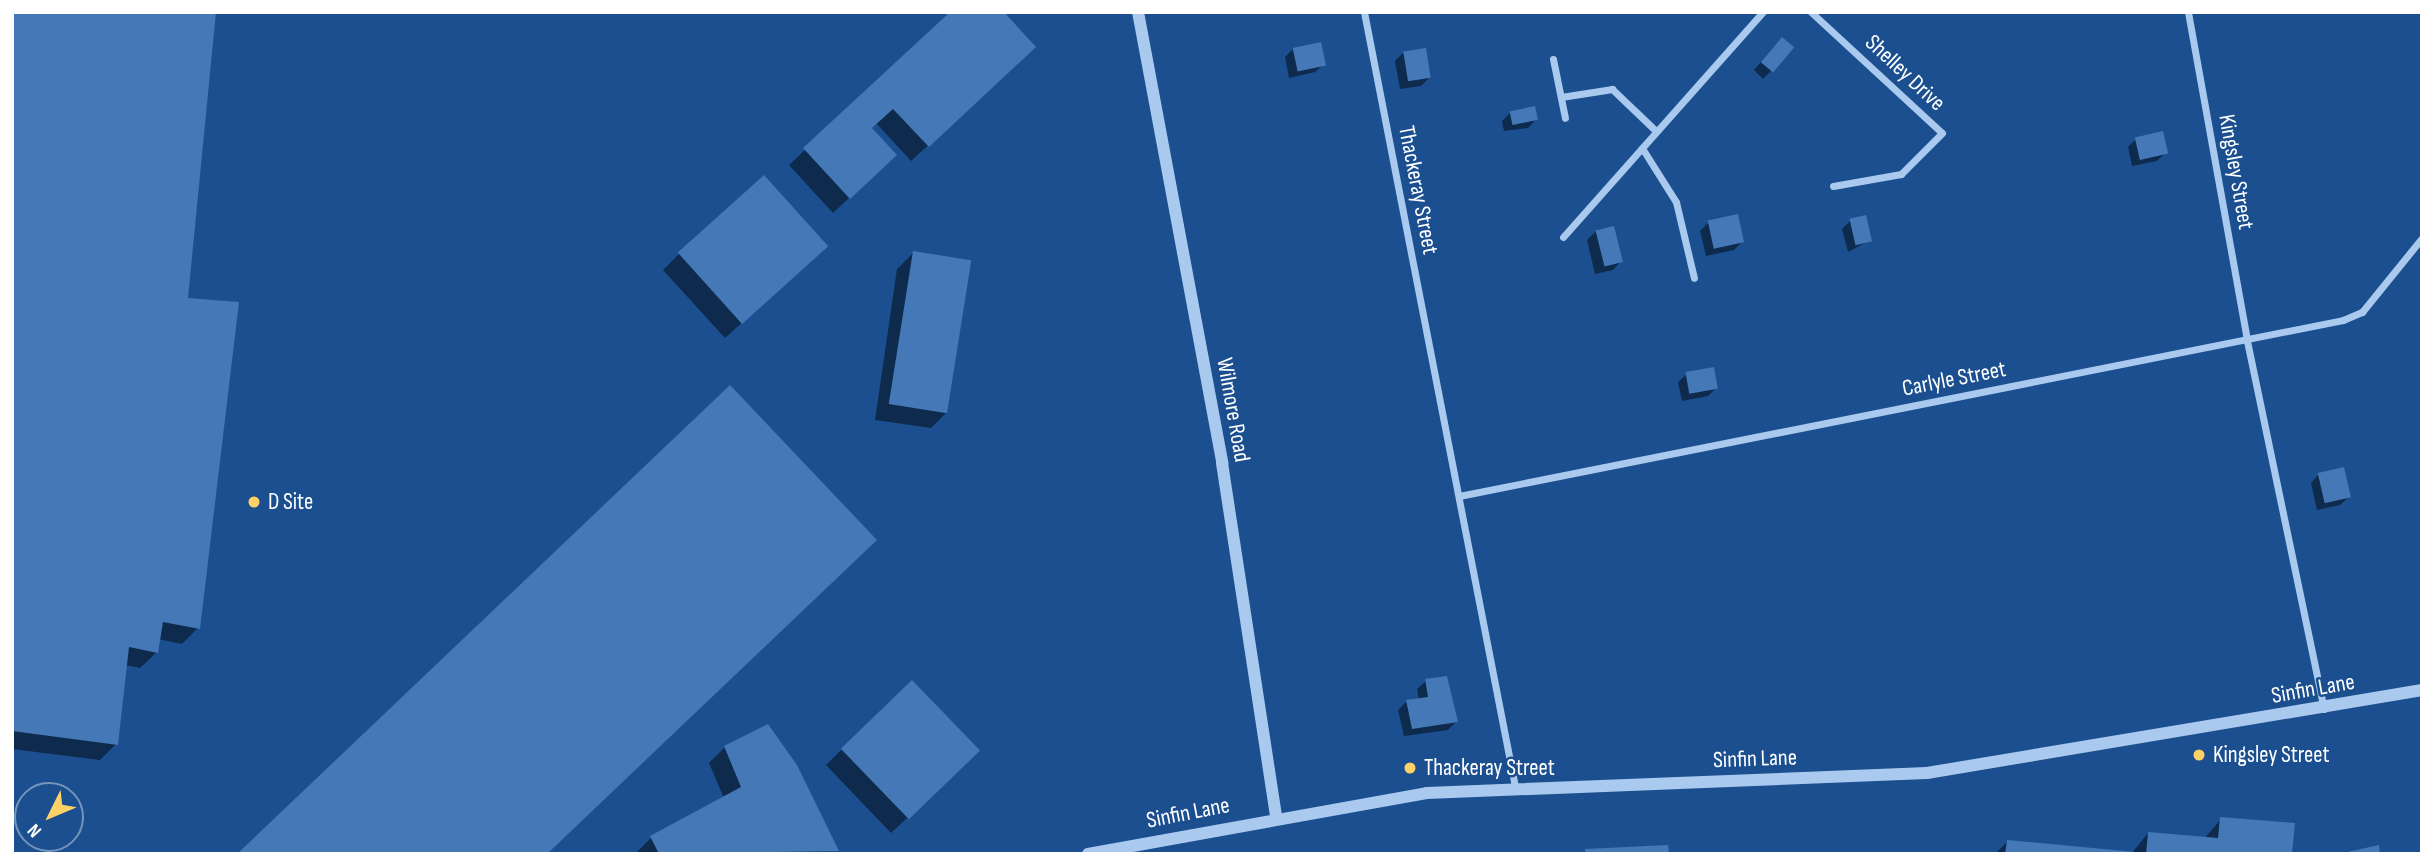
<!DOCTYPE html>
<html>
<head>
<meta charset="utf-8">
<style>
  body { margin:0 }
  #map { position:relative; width:2434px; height:866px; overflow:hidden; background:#1b4f8f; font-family:"Sofia Sans Condensed",sans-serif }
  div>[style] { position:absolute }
  .shadow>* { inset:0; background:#0007 }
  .building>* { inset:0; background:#4478b7; transform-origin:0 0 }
  .minor>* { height:7px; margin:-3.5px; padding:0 3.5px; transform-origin:3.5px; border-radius:3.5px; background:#a9c9ee }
  .tertiary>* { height:12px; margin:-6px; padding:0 6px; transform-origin:6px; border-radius:6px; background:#a9c9ee }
  .dots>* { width:19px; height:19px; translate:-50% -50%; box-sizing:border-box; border:4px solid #1b4f8f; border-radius:50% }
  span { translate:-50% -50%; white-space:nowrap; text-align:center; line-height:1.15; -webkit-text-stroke:5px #1b4f8f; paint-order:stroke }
  .street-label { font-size:23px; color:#fff }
  .poi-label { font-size:23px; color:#fff }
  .left { translate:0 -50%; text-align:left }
  .frame { position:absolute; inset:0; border:14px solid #fff; pointer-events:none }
  .north { position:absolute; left:14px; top:782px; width:70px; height:70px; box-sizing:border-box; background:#1b4f8f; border:2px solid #7695bc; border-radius:50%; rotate:227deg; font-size:19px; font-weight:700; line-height:28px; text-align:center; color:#fff }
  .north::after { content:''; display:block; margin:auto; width:24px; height:32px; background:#ffd166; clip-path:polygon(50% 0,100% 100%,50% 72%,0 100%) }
</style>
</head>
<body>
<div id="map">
  <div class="shadow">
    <div style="clip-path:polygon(12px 12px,187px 299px,198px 628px,182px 644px,158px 639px,157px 652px,140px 668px,125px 665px,116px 744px,100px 760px,12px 749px)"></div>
    <div style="clip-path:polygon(952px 12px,1018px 63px,911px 161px,876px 123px,870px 129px,878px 171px,833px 213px,789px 165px)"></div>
    <div style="clip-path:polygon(1774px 47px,1771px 71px,1763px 79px,1754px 70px)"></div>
    <div style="clip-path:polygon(1293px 49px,1324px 64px,1315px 72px,1289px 78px,1285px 57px)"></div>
    <div style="clip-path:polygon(1403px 53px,1429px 78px,1421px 86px,1400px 89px,1395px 61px)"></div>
    <div style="clip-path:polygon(1510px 113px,1536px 119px,1528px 128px,1504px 131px,1502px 121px)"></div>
    <div style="clip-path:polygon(2136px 139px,2166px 152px,2157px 161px,2132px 166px,2128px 147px)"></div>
    <div style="clip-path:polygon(1850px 221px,1870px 240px,1848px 252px,1842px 229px)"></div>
    <div style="clip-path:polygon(1708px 223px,1742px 242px,1734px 250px,1706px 256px,1700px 231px)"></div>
    <div style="clip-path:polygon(1595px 232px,1621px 261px,1613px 270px,1595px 274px,1587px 240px)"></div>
    <div style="clip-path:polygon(913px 253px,947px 412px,931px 428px,875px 420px,897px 269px)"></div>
    <div style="clip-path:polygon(679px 254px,809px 262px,725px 338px,663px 270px)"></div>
    <div style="clip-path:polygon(1687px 374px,1716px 388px,1708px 396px,1682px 401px,1678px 382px)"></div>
    <div style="clip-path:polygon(2319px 474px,2349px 497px,2340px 505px,2317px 510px,2311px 483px)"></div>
    <div style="clip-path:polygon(1426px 681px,1456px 722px,1448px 730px,1404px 736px,1398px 710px,1406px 702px,1419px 700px,1417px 689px)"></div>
    <div style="clip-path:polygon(725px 747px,837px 851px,635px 854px,651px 838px,724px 798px,709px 763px)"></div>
    <div style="clip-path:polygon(842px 749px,961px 767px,891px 833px,826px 765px)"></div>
    <div style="clip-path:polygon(2221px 819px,2290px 854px,1995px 854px,2007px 842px,2132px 853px,2148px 833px,2204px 839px)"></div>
  </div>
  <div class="building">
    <div style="clip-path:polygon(12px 12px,216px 12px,188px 298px,239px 302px,200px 629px,163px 622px,158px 653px,129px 647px,118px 745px,12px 731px)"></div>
    <div style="clip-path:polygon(950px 12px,1004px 12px,1036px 47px,929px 147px,893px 109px,872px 128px,897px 155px,850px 199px,803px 148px)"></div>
    <div style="left:1782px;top:37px;width:16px;height:33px;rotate:40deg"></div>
    <div style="left:1321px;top:42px;width:24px;height:29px;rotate:78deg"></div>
    <div style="left:1426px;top:48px;width:30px;height:23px;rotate:81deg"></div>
    <div style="left:1535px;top:106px;width:14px;height:26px;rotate:78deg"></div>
    <div style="left:2163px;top:131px;width:23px;height:29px;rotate:77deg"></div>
    <div style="left:764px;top:175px;width:96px;height:116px;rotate:48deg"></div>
    <div style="left:1738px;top:214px;width:29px;height:31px;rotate:78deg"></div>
    <div style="left:1866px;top:215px;width:27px;height:17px;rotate:77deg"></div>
    <div style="left:1614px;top:226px;width:37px;height:19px;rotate:76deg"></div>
    <div style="left:913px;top:251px;width:59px;height:155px;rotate:9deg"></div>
    <div style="left:1714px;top:367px;width:22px;height:29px;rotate:80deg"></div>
    <div style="clip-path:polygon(730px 385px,877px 540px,547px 854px,237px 854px)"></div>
    <div style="left:2344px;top:467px;width:31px;height:27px;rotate:77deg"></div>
    <div style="clip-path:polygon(1447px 676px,1458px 722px,1412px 729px,1406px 700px,1428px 697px,1425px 679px)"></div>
    <div style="left:912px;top:680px;width:98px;height:99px;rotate:46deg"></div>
    <div style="clip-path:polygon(768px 724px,797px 765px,839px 851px,659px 854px,650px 836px,741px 787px,724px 746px)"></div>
    <div style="clip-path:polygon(2220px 817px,2295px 823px,2292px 854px,2146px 854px,2148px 832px,2218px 838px)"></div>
    <div style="clip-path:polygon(2007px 840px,2135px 852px,2134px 854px,2005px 854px)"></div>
    <div style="clip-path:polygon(1668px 845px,1669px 854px,1586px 854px,1585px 849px)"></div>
    <div style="clip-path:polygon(2379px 845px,2380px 854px,2343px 854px,2343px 853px)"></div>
  </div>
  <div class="minor">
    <div style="left:1364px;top:12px;width:790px;rotate:78.97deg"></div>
    <div style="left:1811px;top:12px;width:178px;rotate:42.7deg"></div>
    <div style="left:1942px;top:133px;width:58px;rotate:135deg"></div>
    <div style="left:1901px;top:174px;width:69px;rotate:170deg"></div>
    <div style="left:2188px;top:12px;width:334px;rotate:79.8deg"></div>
    <div style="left:2247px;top:341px;width:376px;rotate:78.2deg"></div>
    <div style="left:1553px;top:59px;width:60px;rotate:78.5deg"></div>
    <div style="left:1561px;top:97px;width:52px;rotate:-8.9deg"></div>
    <div style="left:1612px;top:89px;width:61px;rotate:43.7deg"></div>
    <div style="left:1642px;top:148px;width:64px;rotate:57.8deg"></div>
    <div style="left:1676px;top:202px;width:78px;rotate:76.7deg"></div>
    <div style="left:1563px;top:237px;width:301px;rotate:-48.4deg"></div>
    <div style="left:1459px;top:496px;width:901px;rotate:-11.26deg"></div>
    <div style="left:2343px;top:320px;width:21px;rotate:-23deg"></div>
    <div style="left:2362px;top:312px;width:95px;rotate:-51deg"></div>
  </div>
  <div class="tertiary">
    <div style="left:1138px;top:12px;width:459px;rotate:79.4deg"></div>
    <div style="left:1222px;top:463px;width:358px;rotate:81.3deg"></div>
    <div style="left:1088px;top:854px;width:344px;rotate:-10.2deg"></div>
    <div style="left:1427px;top:793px;width:500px;rotate:-2.29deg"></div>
    <div style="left:1927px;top:773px;width:502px;rotate:-9.52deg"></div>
  </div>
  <div class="dots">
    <div style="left:254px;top:502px;background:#ffd166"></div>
    <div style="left:2199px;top:755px;background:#ffd166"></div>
    <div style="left:1410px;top:768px;background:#ffd166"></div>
  </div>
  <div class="street-label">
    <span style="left:1905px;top:73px;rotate:43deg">Shelley Drive</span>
    <span style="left:2236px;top:172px;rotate:80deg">Kingsley Street</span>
    <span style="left:1418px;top:190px;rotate:79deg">Thackeray Street</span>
    <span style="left:1954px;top:379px;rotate:-11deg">Carlyle Street</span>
    <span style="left:1233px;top:410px;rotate:80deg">Wilmore Road</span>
    <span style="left:2313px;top:689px;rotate:-10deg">Sinfin Lane</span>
    <span style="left:1755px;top:759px;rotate:-2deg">Sinfin Lane</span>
    <span style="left:1188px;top:813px;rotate:-11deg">Sinfin Lane</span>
  </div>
  <div class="poi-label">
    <span class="left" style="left:268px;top:502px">D Site</span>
    <span class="left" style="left:2213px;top:755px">Kingsley Street</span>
    <span class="left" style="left:1424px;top:768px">Thackeray Street</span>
  </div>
  <div class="frame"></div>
  <div class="north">N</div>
</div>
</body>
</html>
